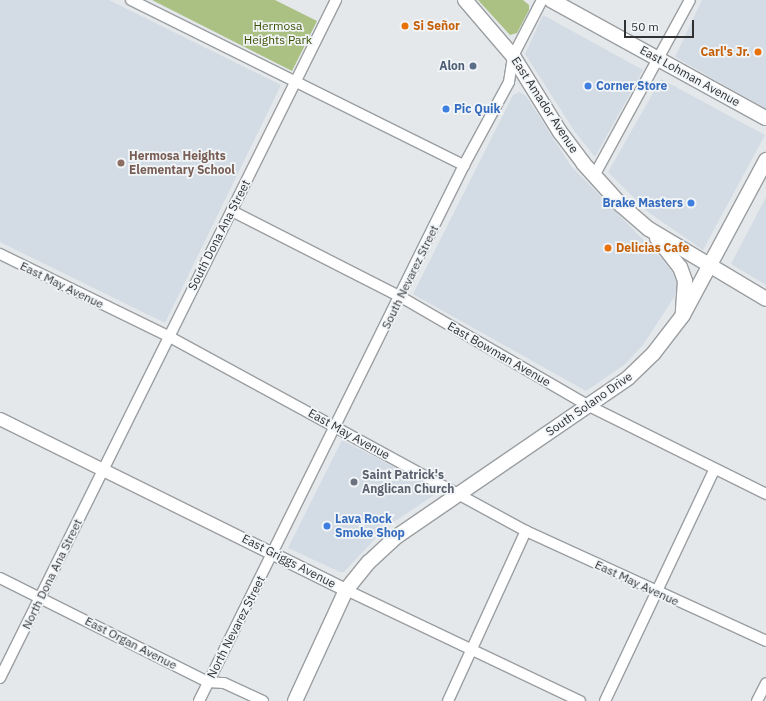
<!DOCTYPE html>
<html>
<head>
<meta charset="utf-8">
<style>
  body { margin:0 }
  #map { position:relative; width:766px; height:701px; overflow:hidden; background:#e4e8eb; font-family:"IBM Plex Sans",sans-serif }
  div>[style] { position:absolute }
  .built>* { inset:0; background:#d3dce4 }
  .green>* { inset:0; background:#abc183 }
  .roads { filter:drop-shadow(1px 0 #9b9ea1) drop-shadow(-1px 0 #9b9ea1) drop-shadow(0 1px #9b9ea1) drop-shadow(0 -1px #9b9ea1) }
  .minor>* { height:10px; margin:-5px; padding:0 5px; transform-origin:5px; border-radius:5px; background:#fff }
  .tertiary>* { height:12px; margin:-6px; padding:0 6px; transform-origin:6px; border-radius:6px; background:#fff }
  .secondary>* { height:14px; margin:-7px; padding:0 7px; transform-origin:7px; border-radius:7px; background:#fff }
  .dots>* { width:11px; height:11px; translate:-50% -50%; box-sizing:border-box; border:2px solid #f2f5f8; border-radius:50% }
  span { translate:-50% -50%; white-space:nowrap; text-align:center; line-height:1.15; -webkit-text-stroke:3.5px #f2f5f8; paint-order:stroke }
  .park-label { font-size:12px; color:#3c4f02 }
  .food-label { font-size:12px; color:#c56008; font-weight:700 }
  .left { translate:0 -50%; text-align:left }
  .right { translate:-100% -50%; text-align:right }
  .service-label { font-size:12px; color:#4e5e75; font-weight:700 }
  .street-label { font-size:12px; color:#303132 }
  .shop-label { font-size:12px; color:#366cbe; font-weight:700 }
  .education-label { font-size:12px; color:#785e54; font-weight:700 }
  .worship-label { font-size:12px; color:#5b616d; font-weight:700 }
  .scale { position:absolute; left:624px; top:20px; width:70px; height:18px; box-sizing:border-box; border:2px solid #303132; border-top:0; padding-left:5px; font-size:12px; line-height:14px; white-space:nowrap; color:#303132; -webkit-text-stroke:3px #f2f5f8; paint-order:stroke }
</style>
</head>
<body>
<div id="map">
  <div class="built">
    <div style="clip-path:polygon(0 0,109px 0,281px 85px,165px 323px,0 242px)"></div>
    <div style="clip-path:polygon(702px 0,766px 0,766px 109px,675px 57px)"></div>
    <div style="clip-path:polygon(543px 15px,643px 70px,595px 157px,575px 132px,525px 54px)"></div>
    <div style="clip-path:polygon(661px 79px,765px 135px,703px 250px,648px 212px,608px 172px)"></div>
    <div style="clip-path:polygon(519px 92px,526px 96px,571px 166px,663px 260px,678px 280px,679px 286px,675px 296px,643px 345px,624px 365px,586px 391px,413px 294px,513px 95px)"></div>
    <div style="clip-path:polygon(766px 197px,766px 285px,731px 264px)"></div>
    <div style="clip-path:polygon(342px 440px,436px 489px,437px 493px,385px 528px,344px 572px,340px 572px,288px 548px)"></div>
  </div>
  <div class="green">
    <div style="clip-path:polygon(152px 0,275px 0,317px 21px,292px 71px)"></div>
    <div style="clip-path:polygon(478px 0,523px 0,529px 5px,529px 10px,517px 33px,510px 35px)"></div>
  </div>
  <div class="roads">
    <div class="minor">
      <div style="left:131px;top:0;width:372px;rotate:26.4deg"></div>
      <div style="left:594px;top:176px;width:200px;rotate:-61.4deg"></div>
      <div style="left:232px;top:211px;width:190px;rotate:27deg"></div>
      <div style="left:401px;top:297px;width:217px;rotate:30.1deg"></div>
      <div style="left:589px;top:406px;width:198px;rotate:26.4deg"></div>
      <div style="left:0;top:254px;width:187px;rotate:26deg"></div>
      <div style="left:168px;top:336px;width:408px;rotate:28.6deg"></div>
      <div style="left:526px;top:531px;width:264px;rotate:24.6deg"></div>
      <div style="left:0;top:578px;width:233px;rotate:26.6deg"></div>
      <div style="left:208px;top:682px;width:16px;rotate:4deg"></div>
      <div style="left:224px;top:683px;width:43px;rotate:24.8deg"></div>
      <div style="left:346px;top:590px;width:259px;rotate:25.4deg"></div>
      <div style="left:0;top:678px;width:757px;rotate:-63.64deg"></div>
      <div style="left:199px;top:701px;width:598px;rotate:-63.69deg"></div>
      <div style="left:464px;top:165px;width:94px;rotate:-61.5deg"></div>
      <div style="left:509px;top:82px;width:26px;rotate:-81deg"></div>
      <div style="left:513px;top:56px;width:63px;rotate:-62.6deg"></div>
      <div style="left:448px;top:701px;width:187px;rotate:-65.4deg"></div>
      <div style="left:605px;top:701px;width:255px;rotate:-64.7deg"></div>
      <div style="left:757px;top:701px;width:20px;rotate:-63deg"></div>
    </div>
    <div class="tertiary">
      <div style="left:0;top:419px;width:386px;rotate:26.3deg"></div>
    </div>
    <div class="secondary">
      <div style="left:465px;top:0;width:74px;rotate:49.4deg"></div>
      <div style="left:513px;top:56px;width:89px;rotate:58.3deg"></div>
      <div style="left:560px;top:132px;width:39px;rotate:53deg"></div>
      <div style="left:583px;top:163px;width:57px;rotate:47.9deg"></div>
      <div style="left:621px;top:205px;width:37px;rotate:41deg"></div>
      <div style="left:649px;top:229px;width:136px;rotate:30.9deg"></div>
      <div style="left:551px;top:0;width:245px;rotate:28.8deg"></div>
      <div style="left:657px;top:238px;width:37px;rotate:52deg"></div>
      <div style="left:680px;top:267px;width:15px;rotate:70deg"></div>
      <div style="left:685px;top:281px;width:32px;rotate:94deg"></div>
      <div style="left:295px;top:701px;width:122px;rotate:-65.3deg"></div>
      <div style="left:346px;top:590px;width:36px;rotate:-51deg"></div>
      <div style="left:369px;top:562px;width:37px;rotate:-43deg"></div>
      <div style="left:396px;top:537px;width:281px;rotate:-34.4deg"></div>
      <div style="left:628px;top:378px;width:35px;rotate:-44deg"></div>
      <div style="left:653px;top:354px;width:49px;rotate:-52.4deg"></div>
      <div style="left:683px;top:315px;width:176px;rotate:-61.8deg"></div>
    </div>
  </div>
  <div class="dots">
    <div style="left:405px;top:26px;background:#e8710a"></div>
    <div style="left:758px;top:52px;background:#e8710a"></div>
    <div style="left:473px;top:66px;background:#5c6f8a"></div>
    <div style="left:588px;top:86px;background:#3f7fe0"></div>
    <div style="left:446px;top:109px;background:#3f7fe0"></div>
    <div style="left:121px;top:163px;background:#8d6e63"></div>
    <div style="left:691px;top:203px;background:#3f7fe0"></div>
    <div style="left:608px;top:248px;background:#e8710a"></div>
    <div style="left:354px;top:482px;background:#6b7280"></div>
    <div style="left:327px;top:526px;background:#3f7fe0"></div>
  </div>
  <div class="park-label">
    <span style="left:278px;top:33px">Hermosa<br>Heights Park</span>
  </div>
  <div class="food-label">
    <span class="left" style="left:413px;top:26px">Si Señor</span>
    <span class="right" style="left:750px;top:52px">Carl's Jr.</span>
    <span class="left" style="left:616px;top:248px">Delicias Cafe</span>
  </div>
  <div class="service-label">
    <span class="right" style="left:465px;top:66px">Alon</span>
  </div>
  <div class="street-label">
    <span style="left:690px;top:76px;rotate:29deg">East Lohman Avenue</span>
    <span style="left:545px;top:105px;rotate:57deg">East Amador Avenue</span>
    <span style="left:219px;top:235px;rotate:-63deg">South Dona Ana Street</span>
    <span style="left:410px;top:277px;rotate:-64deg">South Nevarez Street</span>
    <span style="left:62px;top:285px;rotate:26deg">East May Avenue</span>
    <span style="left:499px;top:354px;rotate:30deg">East Bowman Avenue</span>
    <span style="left:589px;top:404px;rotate:-35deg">South Solano Drive</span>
    <span style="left:349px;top:434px;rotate:29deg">East May Avenue</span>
    <span style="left:289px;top:561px;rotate:27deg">East Griggs Avenue</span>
    <span style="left:52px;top:574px;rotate:-64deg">North Dona Ana Street</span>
    <span style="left:637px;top:583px;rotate:25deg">East May Avenue</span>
    <span style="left:236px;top:627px;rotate:-63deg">North Nevarez Street</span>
    <span style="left:131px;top:643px;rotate:27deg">East Organ Avenue</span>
  </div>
  <div class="shop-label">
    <span class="left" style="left:596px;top:86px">Corner Store</span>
    <span class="left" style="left:454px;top:109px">Pic Quik</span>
    <span class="right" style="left:683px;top:203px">Brake Masters</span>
    <span class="left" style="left:335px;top:526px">Lava Rock<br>Smoke Shop</span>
  </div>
  <div class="education-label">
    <span class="left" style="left:129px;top:163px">Hermosa Heights<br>Elementary School</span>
  </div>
  <div class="worship-label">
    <span class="left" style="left:362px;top:482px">Saint Patrick's<br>Anglican Church</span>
  </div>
  <div class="scale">50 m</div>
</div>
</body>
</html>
